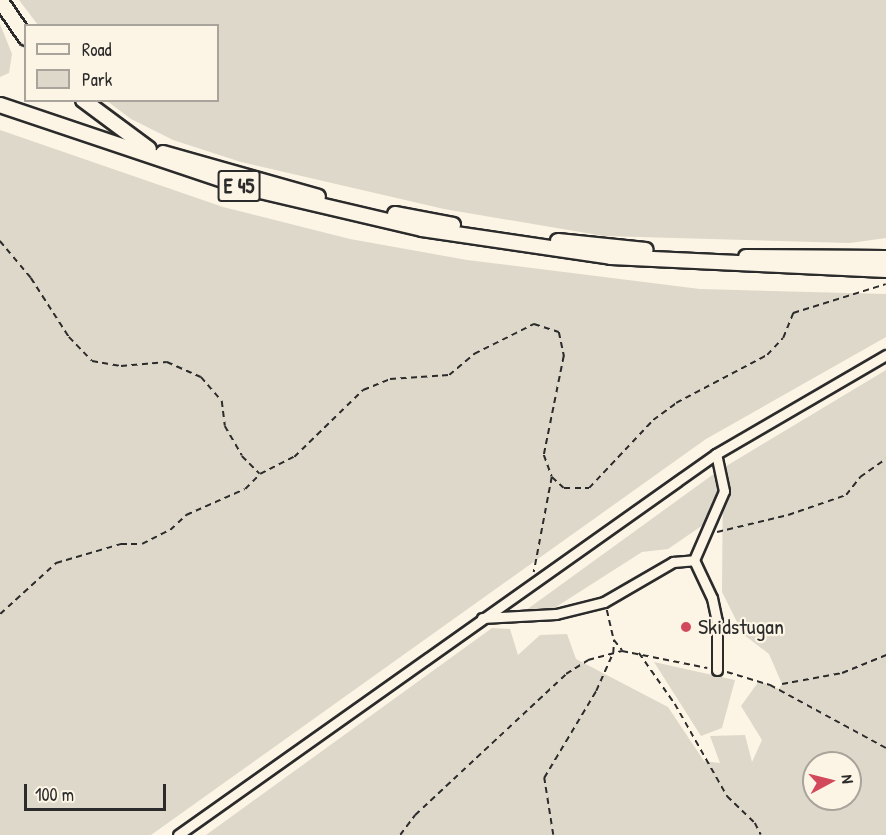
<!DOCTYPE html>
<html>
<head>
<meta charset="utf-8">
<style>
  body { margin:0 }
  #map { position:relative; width:886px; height:835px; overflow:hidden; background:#fcf5e5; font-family:"Patrick Hand",sans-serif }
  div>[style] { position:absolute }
  .green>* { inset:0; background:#ded8ca }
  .path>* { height:1.5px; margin-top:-0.75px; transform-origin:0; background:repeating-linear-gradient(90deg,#2b2b2b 0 6px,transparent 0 10.5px) }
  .roads { filter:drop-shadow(2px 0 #2b2b2b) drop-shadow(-2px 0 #2b2b2b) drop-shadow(0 2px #2b2b2b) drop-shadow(0 -2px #2b2b2b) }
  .minor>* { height:9px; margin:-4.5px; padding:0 4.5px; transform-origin:4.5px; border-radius:4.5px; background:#fcf5e5 }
  .highway>* { height:14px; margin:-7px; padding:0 7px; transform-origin:7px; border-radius:7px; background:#fcf5e5 }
  .dots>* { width:16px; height:16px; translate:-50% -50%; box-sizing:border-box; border:3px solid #fcf5e5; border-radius:50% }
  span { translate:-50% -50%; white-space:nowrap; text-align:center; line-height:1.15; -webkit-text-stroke:4.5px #fcf5e5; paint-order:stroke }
  .shield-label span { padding:2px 4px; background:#fcf5e5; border:2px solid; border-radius:4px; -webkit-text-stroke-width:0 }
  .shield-label { font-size:21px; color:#2b2b2b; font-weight:700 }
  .poi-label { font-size:22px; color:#2b2b2b }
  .left { translate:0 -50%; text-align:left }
  .legend { position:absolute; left:24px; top:24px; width:195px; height:78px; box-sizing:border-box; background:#fcf5e5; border:2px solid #a8a49b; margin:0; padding:8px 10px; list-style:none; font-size:18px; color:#2b2b2b }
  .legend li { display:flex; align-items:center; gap:12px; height:30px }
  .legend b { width:30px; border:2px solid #a8a49b }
  .north { position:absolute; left:802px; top:751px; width:60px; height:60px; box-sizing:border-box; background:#fcf5e5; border:2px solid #a8a49b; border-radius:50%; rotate:83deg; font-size:16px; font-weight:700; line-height:24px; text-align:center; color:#2b2b2b }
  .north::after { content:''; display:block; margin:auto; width:21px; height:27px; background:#d1495b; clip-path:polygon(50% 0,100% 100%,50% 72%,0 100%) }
  .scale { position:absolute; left:24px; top:784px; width:142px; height:27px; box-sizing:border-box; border:3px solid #2b2b2b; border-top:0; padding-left:8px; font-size:18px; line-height:21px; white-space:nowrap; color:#2b2b2b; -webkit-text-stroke:4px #fcf5e5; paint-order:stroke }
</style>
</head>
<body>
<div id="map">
  <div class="green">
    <div style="clip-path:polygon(19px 0,886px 0,886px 238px,850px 243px,604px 236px,444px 209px,241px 162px,173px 140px,131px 119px,107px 101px,218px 100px,218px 26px,38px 25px)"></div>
    <div style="clip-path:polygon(0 24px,12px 54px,9px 73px,0 77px)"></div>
    <div style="clip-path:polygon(0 130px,223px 207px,350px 239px,467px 260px,700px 289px,886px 294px,886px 337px,706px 439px,151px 835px,0 835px)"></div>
    <div style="clip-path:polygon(evenodd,886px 370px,886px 835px,206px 835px,492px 628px,510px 629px,518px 655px,540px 635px,567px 634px,576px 659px,668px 707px,704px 761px,720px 763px,710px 736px,745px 735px,752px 762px,762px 740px,741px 706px,759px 681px,779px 689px,782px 684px,769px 654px,743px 634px,722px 592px,723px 468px,886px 370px,814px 763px,850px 763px,850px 799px,814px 799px,814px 763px)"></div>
    <div style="clip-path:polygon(715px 473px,720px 491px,703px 525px,668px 549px,642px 552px,545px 614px,522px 613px)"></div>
    <div style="clip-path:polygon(654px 662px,735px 680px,722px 728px,701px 736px)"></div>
  </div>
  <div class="path">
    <div style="left:0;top:241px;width:48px;rotate:50deg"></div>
    <div style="left:31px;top:278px;width:70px;rotate:57.2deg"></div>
    <div style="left:69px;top:337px;width:33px;rotate:46deg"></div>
    <div style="left:92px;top:361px;width:29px;rotate:10deg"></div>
    <div style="left:121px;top:366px;width:46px;rotate:-5deg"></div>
    <div style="left:167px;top:362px;width:37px;rotate:24deg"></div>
    <div style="left:201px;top:377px;width:32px;rotate:49deg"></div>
    <div style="left:222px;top:401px;width:25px;rotate:83deg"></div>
    <div style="left:225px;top:426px;width:34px;rotate:60deg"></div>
    <div style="left:242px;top:456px;width:25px;rotate:45deg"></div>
    <div style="left:260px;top:474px;width:38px;rotate:-27deg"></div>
    <div style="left:294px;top:457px;width:96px;rotate:-44.2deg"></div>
    <div style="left:363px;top:390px;width:29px;rotate:-22deg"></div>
    <div style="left:390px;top:379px;width:59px;rotate:-3.9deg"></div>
    <div style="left:449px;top:375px;width:33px;rotate:-40deg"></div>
    <div style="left:474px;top:354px;width:67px;rotate:-26.6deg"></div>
    <div style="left:534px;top:324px;width:26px;rotate:18deg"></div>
    <div style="left:559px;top:332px;width:25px;rotate:78deg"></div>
    <div style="left:564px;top:356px;width:101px;rotate:101.4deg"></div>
    <div style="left:544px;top:455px;width:23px;rotate:70deg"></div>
    <div style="left:552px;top:477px;width:97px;rotate:100.7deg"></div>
    <div style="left:552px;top:477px;width:16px;rotate:43deg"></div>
    <div style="left:564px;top:488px;width:25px"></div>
    <div style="left:589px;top:488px;width:93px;rotate:-46.7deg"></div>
    <div style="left:653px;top:420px;width:29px;rotate:-36deg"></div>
    <div style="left:676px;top:403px;width:103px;rotate:-27.8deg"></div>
    <div style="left:767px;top:355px;width:23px;rotate:-47deg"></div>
    <div style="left:783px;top:338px;width:27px;rotate:-68deg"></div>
    <div style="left:793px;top:313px;width:97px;rotate:-17.3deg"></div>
    <div style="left:717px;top:532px;width:73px;rotate:-13.5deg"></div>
    <div style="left:788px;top:515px;width:61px;rotate:-19deg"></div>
    <div style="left:846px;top:495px;width:23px;rotate:-52deg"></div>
    <div style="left:860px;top:477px;width:32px;rotate:-35deg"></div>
    <div style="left:607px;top:610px;width:31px;rotate:77deg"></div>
    <div style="left:614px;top:640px;width:13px;rotate:51deg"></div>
    <div style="left:0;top:614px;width:76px;rotate:-42.3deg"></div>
    <div style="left:56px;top:563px;width:68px;rotate:-16.3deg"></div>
    <div style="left:121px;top:544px;width:21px"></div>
    <div style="left:142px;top:544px;width:31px;rotate:-27deg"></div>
    <div style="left:170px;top:530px;width:22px;rotate:-43deg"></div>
    <div style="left:186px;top:515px;width:64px;rotate:-23.8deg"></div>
    <div style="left:245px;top:489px;width:20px;rotate:-45deg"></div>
    <div style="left:639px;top:653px;width:62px;rotate:54.8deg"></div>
    <div style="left:675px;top:704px;width:106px;rotate:60.5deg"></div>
    <div style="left:727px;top:796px;width:39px;rotate:44deg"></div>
    <div style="left:755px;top:823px;width:13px;rotate:63deg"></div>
    <div style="left:727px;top:672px;width:45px;rotate:16.8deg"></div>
    <div style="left:770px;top:685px;width:132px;rotate:28.5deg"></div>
    <div style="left:782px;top:684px;width:61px;rotate:-10.4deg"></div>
    <div style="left:842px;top:673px;width:48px;rotate:-22.2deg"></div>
    <div style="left:400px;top:835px;width:25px;rotate:-53deg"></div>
    <div style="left:415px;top:815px;width:207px;rotate:-43deg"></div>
    <div style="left:566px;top:674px;width:26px;rotate:-32deg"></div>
    <div style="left:588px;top:660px;width:35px;rotate:-15deg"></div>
    <div style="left:622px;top:651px;width:87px;rotate:11.3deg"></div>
    <div style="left:553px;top:835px;width:58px;rotate:-99deg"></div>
    <div style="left:544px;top:778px;width:101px;rotate:-59.1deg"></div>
    <div style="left:596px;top:691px;width:42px;rotate:-65.9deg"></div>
    <div style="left:613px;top:653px;width:13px;rotate:-86deg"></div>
  </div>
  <div class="roads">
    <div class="minor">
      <div style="left:694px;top:560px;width:42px;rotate:64.7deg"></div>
      <div style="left:712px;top:598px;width:25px;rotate:78deg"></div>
      <div style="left:717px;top:622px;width:48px;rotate:90deg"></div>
      <div style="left:482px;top:618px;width:74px;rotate:-3.1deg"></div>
      <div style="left:556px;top:614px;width:49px;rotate:-14deg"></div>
      <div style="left:604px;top:602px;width:80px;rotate:-30.1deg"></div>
      <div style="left:673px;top:562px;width:21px;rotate:-5deg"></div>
      <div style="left:694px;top:560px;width:75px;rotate:-66.5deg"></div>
      <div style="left:724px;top:491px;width:38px;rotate:-102deg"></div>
      <div style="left:178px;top:835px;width:659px;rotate:-35.31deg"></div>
      <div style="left:716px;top:454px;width:197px;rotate:-30.2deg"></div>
    </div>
    <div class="highway">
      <div style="left:0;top:0;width:46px;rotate:55.6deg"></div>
      <div style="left:83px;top:100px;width:82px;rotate:36.6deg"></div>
      <div style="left:0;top:105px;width:256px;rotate:18.6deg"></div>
      <div style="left:243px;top:187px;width:184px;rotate:13.2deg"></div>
      <div style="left:422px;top:229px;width:191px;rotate:8.4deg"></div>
      <div style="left:611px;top:257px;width:275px;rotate:2.7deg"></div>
      <div style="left:163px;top:153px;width:161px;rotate:15.8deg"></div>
      <div style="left:395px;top:214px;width:59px;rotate:10.7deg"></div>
      <div style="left:558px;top:241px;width:88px;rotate:5.8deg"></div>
      <div style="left:746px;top:257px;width:140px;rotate:0.4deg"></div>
    </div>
  </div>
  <div class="dots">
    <div style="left:686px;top:627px;background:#d1495b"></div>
  </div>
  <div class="shield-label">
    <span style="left:239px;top:186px">E 45</span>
  </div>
  <div class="poi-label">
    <span class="left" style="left:698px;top:627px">Skidstugan</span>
  </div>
  <ul class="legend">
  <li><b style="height:8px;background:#fcf5e5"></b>Road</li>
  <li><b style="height:16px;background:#ded8ca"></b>Park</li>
  </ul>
  <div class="north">N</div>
  <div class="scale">100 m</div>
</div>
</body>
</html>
